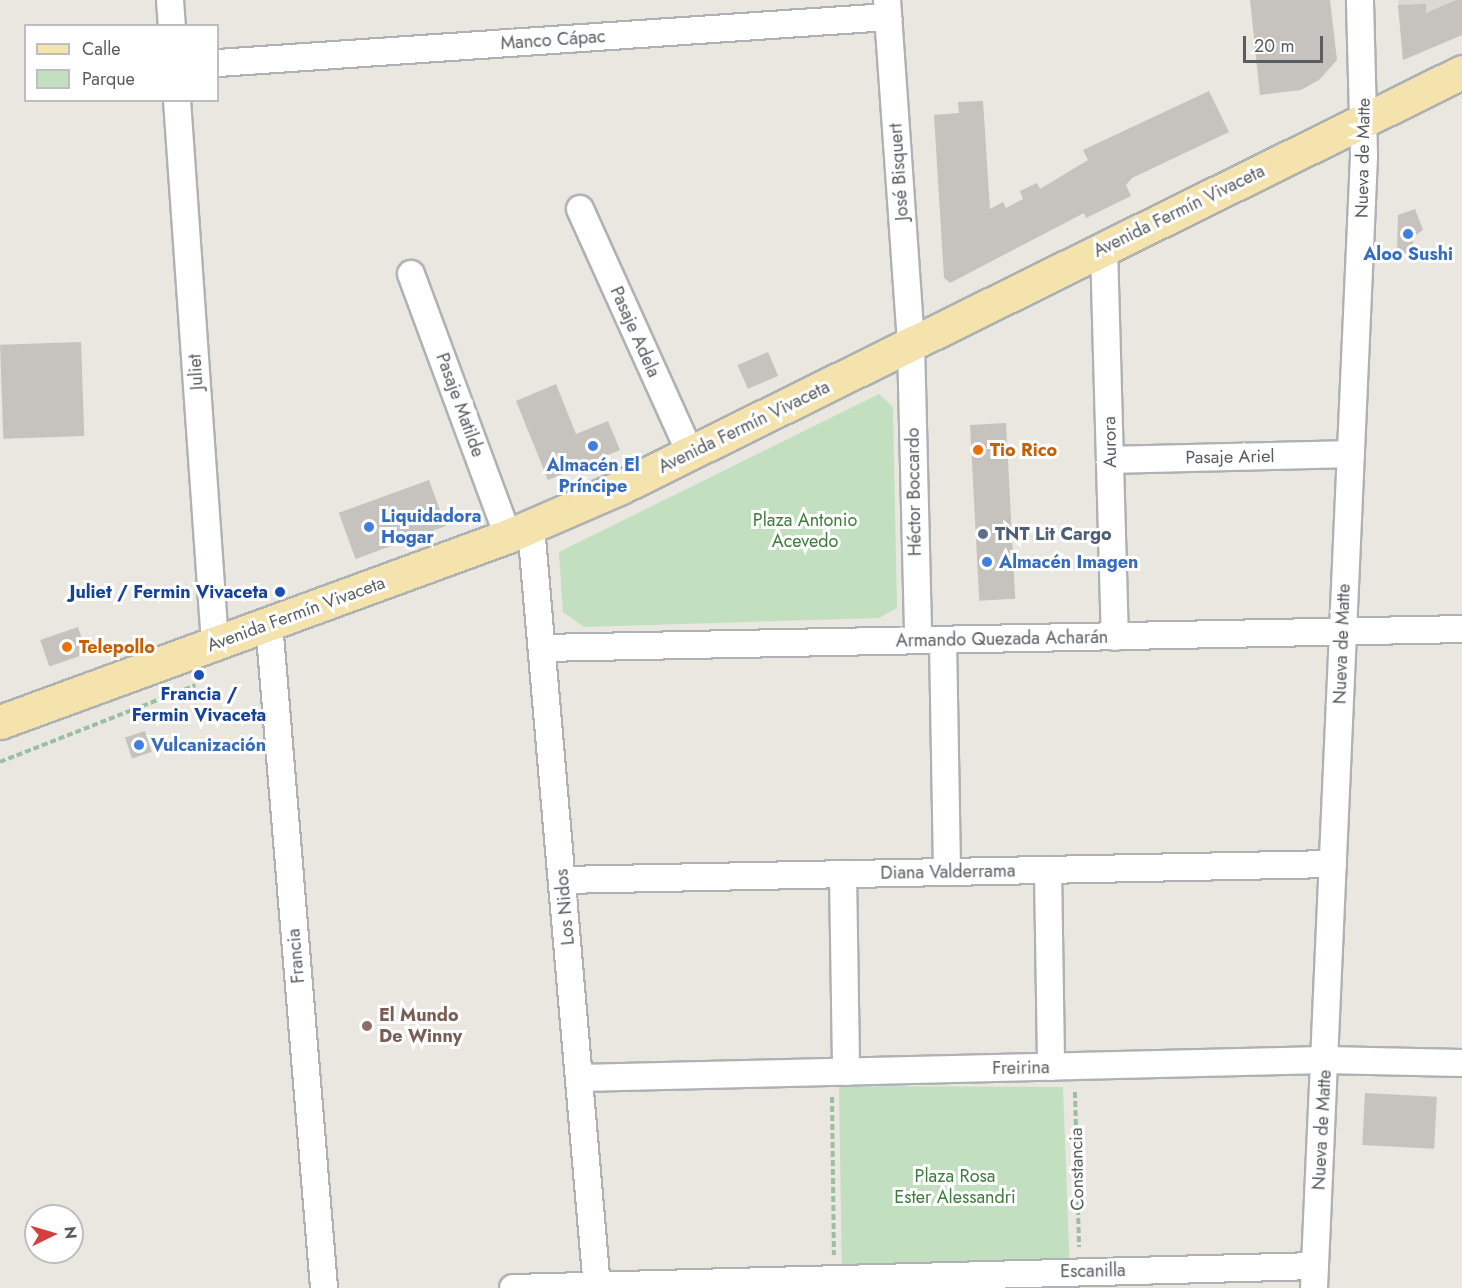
<!DOCTYPE html>
<html>
<head>
<meta charset="utf-8">
<style>
  body { margin:0 }
  #map { position:relative; width:1462px; height:1288px; overflow:hidden; background:#eae7e1; font-family:Jost,sans-serif }
  div>[style] { position:absolute }
  .industrial>* { inset:0; background:#dcd9d5 }
  .green>* { inset:0; background:#c2dfc0 }
  .building>* { inset:0; background:#c6c2bd; transform-origin:0 0 }
  .path>* { height:4px; margin-top:-2px; transform-origin:0; background:repeating-linear-gradient(90deg,#9ac0a1 0 6px,transparent 0 9px) }
  .roads { filter:drop-shadow(2px 0 #aeb2b5) drop-shadow(-2px 0 #aeb2b5) drop-shadow(0 2px #aeb2b5) drop-shadow(0 -2px #aeb2b5) }
  .minor>* { height:26px; margin:-13px; padding:0 13px; transform-origin:13px; border-radius:13px; background:#fff }
  .major>* { height:33px; margin:-16.5px; padding:0 16.5px; transform-origin:16.5px; border-radius:16.5px; background:#f4e3ac }
  .dots>* { width:16px; height:16px; translate:-50% -50%; box-sizing:border-box; border:3px solid #fff; border-radius:50% }
  span { translate:-50% -50%; white-space:nowrap; text-align:center; line-height:1.15; -webkit-text-stroke:6px #fff; paint-order:stroke }
  .street-label { font-size:18px; color:#595d60 }
  .shop-label { font-size:18px; color:#366cbe; font-weight:700 }
  .left { translate:0 -50%; text-align:left }
  .food-label { font-size:18px; color:#c56008; font-weight:700 }
  .park-label { font-size:18px; color:#3f7b3d }
  .service-label { font-size:18px; color:#4e5e75; font-weight:700 }
  .transit-label { font-size:18px; color:#164399; font-weight:700 }
  .right { translate:-100% -50%; text-align:right }
  .education-label { font-size:18px; color:#785e54; font-weight:700 }
  .legend { position:absolute; left:24px; top:24px; width:195px; height:78px; box-sizing:border-box; background:#fff; border:2px solid #bdbebf; margin:0; padding:8px 10px; list-style:none; font-size:18px; color:#595d60 }
  .legend li { display:flex; align-items:center; gap:12px; height:30px }
  .legend b { width:30px; border:2px solid #bdbebf }
  .north { position:absolute; left:24px; top:1204px; width:60px; height:60px; box-sizing:border-box; background:#fff; border:2px solid #bdbebf; border-radius:50%; rotate:85deg; font-size:16px; font-weight:700; line-height:24px; text-align:center; color:#595d60 }
  .north::after { content:''; display:block; margin:auto; width:21px; height:27px; background:#d33e3f; clip-path:polygon(50% 0,100% 100%,50% 72%,0 100%) }
  .scale { position:absolute; left:1243px; top:36px; width:80px; height:27px; box-sizing:border-box; border:3px solid #595d60; border-top:0; padding-left:8px; font-size:18px; line-height:21px; white-space:nowrap; color:#595d60; -webkit-text-stroke:4px #fff; paint-order:stroke }
</style>
</head>
<body>
<div id="map">
  <div class="industrial">
    <div style="clip-path:polygon(1398px 0,1462px 0,1462px 35px,1403px 60px)"></div>
  </div>
  <div class="green">
    <div style="clip-path:polygon(879px 394px,893px 407px,897px 608px,879px 618px,584px 627px,563px 612px,559px 552px)"></div>
    <div style="clip-path:polygon(839px 1086px,1063px 1087px,1070px 1275px,1051px 1275px,1051px 1288px,842px 1283px)"></div>
  </div>
  <div class="building">
    <div style="clip-path:polygon(1250px 0,1330px 0,1337px 60px,1319px 80px,1301px 90px,1260px 95px)"></div>
    <div style="clip-path:polygon(1456px 0,1462px 0,1462px 35px,1403px 60px,1398px 5px,1426px 4px,1426px 13px)"></div>
    <div style="clip-path:polygon(1209px 91px,1229px 132px,1132px 178px,1126px 185px,1131px 196px,1086px 218px,1084px 213px,950px 283px,944px 278px,934px 115px,959px 113px,958px 102px,983px 101px,990px 209px,1003px 202px,1006px 208px,1023px 199px,1020px 191px,1037px 183px,1040px 189px,1088px 160px,1083px 150px)"></div>
    <div style="clip-path:polygon(1415px 209px,1423px 230px,1413px 237px,1413px 253px,1397px 253px,1398px 215px)"></div>
    <div style="left:81px;top:342px;width:94px;height:81px;rotate:88deg"></div>
    <div style="left:768px;top:352px;width:26px;height:33px;rotate:67deg"></div>
    <div style="clip-path:polygon(556px 384px,576px 434px,608px 421px,620px 450px,548px 480px,516px 401px)"></div>
    <div style="left:1006px;top:423px;width:176px;height:36px;rotate:87deg"></div>
    <div style="left:429px;top:480px;width:49px;height:96px;rotate:70deg"></div>
    <div style="left:78px;top:627px;width:28px;height:40px;rotate:71deg"></div>
    <div style="left:145px;top:731px;width:22px;height:21px;rotate:72deg"></div>
    <div style="left:1365px;top:1093px;width:72px;height:52px;rotate:3deg"></div>
  </div>
  <div class="path">
    <div style="left:0;top:762px;width:210px;rotate:-21.5deg"></div>
    <div style="left:1075px;top:1092px;width:155px;rotate:88.5deg"></div>
    <div style="left:832px;top:1097px;width:158px;rotate:89.3deg"></div>
  </div>
  <div class="roads">
    <div class="minor">
      <div style="left:170px;top:0;width:26px;rotate:86deg"></div>
      <div style="left:887px;top:0;width:345px;rotate:86deg"></div>
      <div style="left:911px;top:344px;width:296px;rotate:88.6deg"></div>
      <div style="left:218px;top:63px;width:672px;rotate:-3.93deg"></div>
      <div style="left:177px;top:100px;width:544px;rotate:86deg"></div>
      <div style="left:580px;top:209px;width:270px;rotate:65.7deg"></div>
      <div style="left:1104px;top:248px;width:389px;rotate:88.4deg"></div>
      <div style="left:411px;top:274px;width:279px;rotate:69.7deg"></div>
      <div style="left:1110px;top:460px;width:241px;rotate:-1.4deg"></div>
      <div style="left:531px;top:527px;width:764px;rotate:85.04deg"></div>
      <div style="left:269px;top:623px;width:667px;rotate:85.27deg"></div>
      <div style="left:943px;top:640px;width:232px;rotate:89deg"></div>
      <div style="left:542px;top:648px;width:920px;rotate:-1.18deg"></div>
      <div style="left:1048px;top:870px;width:197px;rotate:89.1deg"></div>
      <div style="left:843px;top:874px;width:198px;rotate:89.1deg"></div>
      <div style="left:562px;top:880px;width:771px;rotate:-1.19deg"></div>
      <div style="left:580px;top:1078px;width:745px;rotate:-1.38deg"></div>
      <div style="left:1325px;top:1060px;width:137px;rotate:1.3deg"></div>
      <div style="left:513px;top:1288px;width:802px;rotate:-1.57deg"></div>
      <div style="left:1314px;top:1288px;width:1134px;rotate:-87.47deg"></div>
      <div style="left:1364px;top:155px;width:155px;rotate:-91.5deg"></div>
    </div>
    <div class="major">
      <div style="left:0;top:722px;width:541px;rotate:-20.11deg"></div>
      <div style="left:508px;top:536px;width:123px;rotate:-23.4deg"></div>
      <div style="left:621px;top:487px;width:938px;rotate:-26.26deg"></div>
    </div>
  </div>
  <div class="dots">
    <div style="left:1408px;top:234px;background:#3f7fe0"></div>
    <div style="left:593px;top:446px;background:#3f7fe0"></div>
    <div style="left:978px;top:450px;background:#e8710a"></div>
    <div style="left:369px;top:527px;background:#3f7fe0"></div>
    <div style="left:983px;top:534px;background:#5c6f8a"></div>
    <div style="left:987px;top:562px;background:#3f7fe0"></div>
    <div style="left:280px;top:592px;background:#1a4fb4"></div>
    <div style="left:67px;top:647px;background:#e8710a"></div>
    <div style="left:199px;top:675px;background:#1a4fb4"></div>
    <div style="left:139px;top:745px;background:#3f7fe0"></div>
    <div style="left:367px;top:1026px;background:#8d6e63"></div>
  </div>
  <div class="street-label">
    <span style="left:553px;top:40px;rotate:-4deg">Manco Cápac</span>
    <span style="left:1363px;top:158px;rotate:-89deg">Nueva de Matte</span>
    <span style="left:899px;top:172px;rotate:-94deg">José Bisquert</span>
    <span style="left:1179px;top:211px;rotate:-26deg">Avenida Fermín Vivaceta</span>
    <span style="left:635px;top:332px;rotate:66deg">Pasaje Adela</span>
    <span style="left:196px;top:372px;rotate:-94deg">Juliet</span>
    <span style="left:460px;top:405px;rotate:70deg">Pasaje Matilde</span>
    <span style="left:744px;top:427px;rotate:-26deg">Avenida Fermín Vivaceta</span>
    <span style="left:1110px;top:442px;rotate:-91deg">Aurora</span>
    <span style="left:1230px;top:457px;rotate:-1deg">Pasaje Ariel</span>
    <span style="left:914px;top:492px;rotate:-91deg">Héctor Boccardo</span>
    <span style="left:296px;top:614px;rotate:-20deg">Avenida Fermín Vivaceta</span>
    <span style="left:1002px;top:639px;rotate:-1deg">Armando Quezada Acharán</span>
    <span style="left:1342px;top:644px;rotate:-88deg">Nueva de Matte</span>
    <span style="left:948px;top:872px;rotate:-1deg">Diana Valderrama</span>
    <span style="left:565px;top:907px;rotate:-95deg">Los Nidos</span>
    <span style="left:296px;top:956px;rotate:-95deg">Francia</span>
    <span style="left:1021px;top:1068px;rotate:-1deg">Freirina</span>
    <span style="left:1322px;top:1130px;rotate:-87deg">Nueva de Matte</span>
    <span style="left:1077px;top:1169px;rotate:-91deg">Constancia</span>
    <span style="left:1093px;top:1271px;rotate:-1deg">Escanilla</span>
  </div>
  <div class="shop-label">
    <span style="left:1408px;top:254px">Aloo Sushi</span>
    <span style="left:593px;top:476px">Almacén El<br>Príncipe</span>
    <span class="left" style="left:381px;top:527px">Liquidadora<br>Hogar</span>
    <span class="left" style="left:999px;top:562px">Almacén Imagen</span>
    <span class="left" style="left:151px;top:745px">Vulcanización</span>
  </div>
  <div class="food-label">
    <span class="left" style="left:990px;top:450px">Tio Rico</span>
    <span class="left" style="left:79px;top:647px">Telepollo</span>
  </div>
  <div class="park-label">
    <span style="left:805px;top:531px">Plaza Antonio<br>Acevedo</span>
    <span style="left:955px;top:1187px">Plaza Rosa<br>Ester Alessandri</span>
  </div>
  <div class="service-label">
    <span class="left" style="left:995px;top:534px">TNT Lit Cargo</span>
  </div>
  <div class="transit-label">
    <span class="right" style="left:268px;top:592px">Juliet / Fermin Vivaceta</span>
    <span style="left:199px;top:705px">Francia /<br>Fermin Vivaceta</span>
  </div>
  <div class="education-label">
    <span class="left" style="left:379px;top:1026px">El Mundo<br>De Winny</span>
  </div>
  <ul class="legend">
  <li><b style="height:8px;background:#f4e3ac"></b>Calle</li>
  <li><b style="height:16px;background:#c2dfc0"></b>Parque</li>
  </ul>
  <div class="north">N</div>
  <div class="scale">20 m</div>
</div>
</body>
</html>
